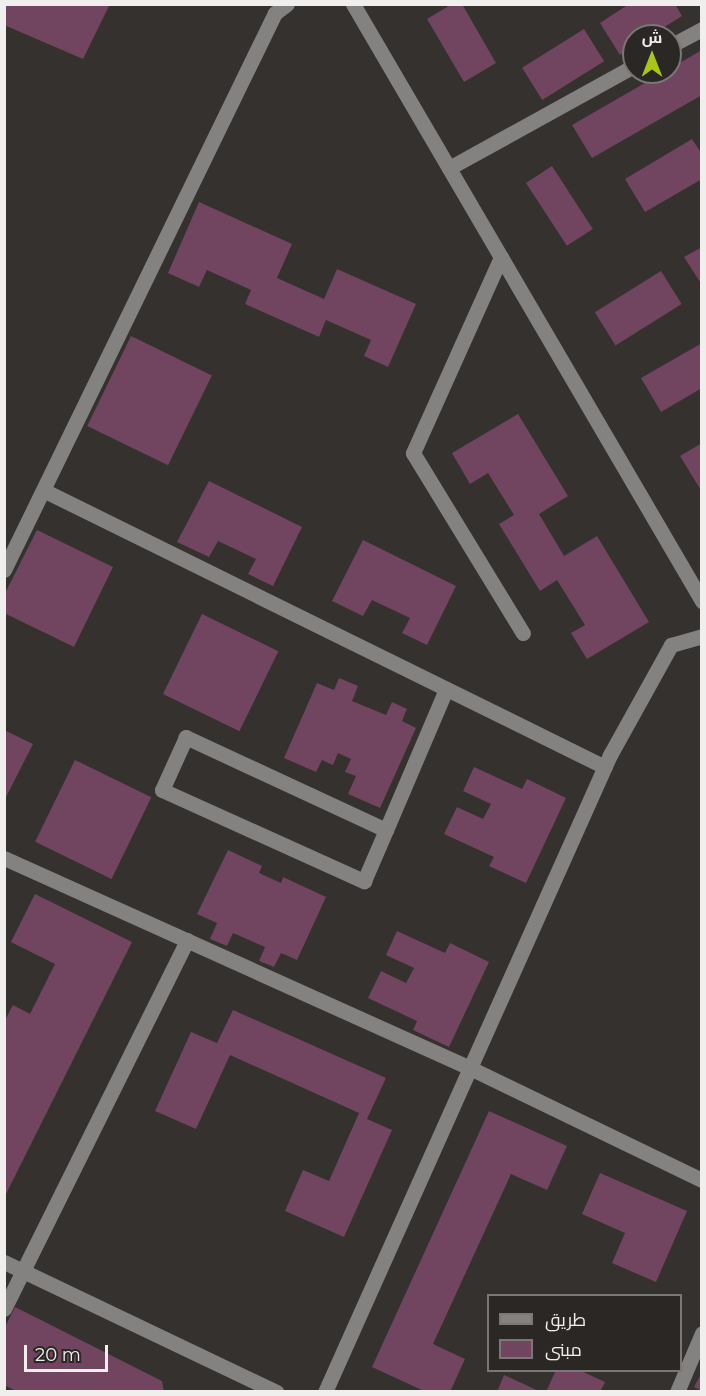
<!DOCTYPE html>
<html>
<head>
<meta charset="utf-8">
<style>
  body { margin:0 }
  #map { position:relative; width:706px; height:1396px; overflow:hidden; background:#34312e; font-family:Montserrat,Cairo,sans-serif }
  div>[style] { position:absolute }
  .building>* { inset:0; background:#71445f; transform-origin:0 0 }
  .minor>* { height:15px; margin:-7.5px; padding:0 7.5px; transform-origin:7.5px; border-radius:7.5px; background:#848181 }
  span { translate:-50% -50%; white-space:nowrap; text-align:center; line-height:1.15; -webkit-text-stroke:5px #2a2724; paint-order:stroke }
  .frame { position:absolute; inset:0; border:6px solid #f1efed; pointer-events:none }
  .legend { position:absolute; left:487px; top:1294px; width:195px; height:78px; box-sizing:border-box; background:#2a2724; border:2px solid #7a7774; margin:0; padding:8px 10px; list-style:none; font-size:18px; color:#f1efed }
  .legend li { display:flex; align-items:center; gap:12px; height:30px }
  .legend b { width:30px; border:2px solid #7a7774 }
  .north { position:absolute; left:622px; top:24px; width:60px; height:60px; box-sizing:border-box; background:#2a2724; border:2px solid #7a7774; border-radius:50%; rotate:0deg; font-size:16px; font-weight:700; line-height:24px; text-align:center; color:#f1efed }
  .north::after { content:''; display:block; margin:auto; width:21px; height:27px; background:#aac717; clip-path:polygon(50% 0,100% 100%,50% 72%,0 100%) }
  .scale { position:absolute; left:24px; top:1345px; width:84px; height:27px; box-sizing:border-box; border:3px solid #f1efed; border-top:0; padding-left:8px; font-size:18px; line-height:21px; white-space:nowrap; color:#f1efed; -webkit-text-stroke:4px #2a2724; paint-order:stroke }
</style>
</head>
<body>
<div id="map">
  <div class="building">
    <div style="clip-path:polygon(4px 4px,110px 4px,83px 59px,4px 25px)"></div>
    <div style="clip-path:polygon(452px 4px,462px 4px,496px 63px,464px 82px,427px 19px)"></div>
    <div style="clip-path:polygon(629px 4px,675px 4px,682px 16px,650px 36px,634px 36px,634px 46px,620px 55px,600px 23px)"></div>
    <div style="left:584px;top:29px;width:38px;height:73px;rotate:58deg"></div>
    <div style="clip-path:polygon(702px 50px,702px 95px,592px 158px,572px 125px)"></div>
    <div style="clip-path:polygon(692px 139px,702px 154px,702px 179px,645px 212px,625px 179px)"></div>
    <div style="left:552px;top:166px;width:75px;height:31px;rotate:57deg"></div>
    <div style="clip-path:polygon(199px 202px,292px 244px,277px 278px,324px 299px,337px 269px,416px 304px,388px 367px,364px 356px,371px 340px,326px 320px,319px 337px,245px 304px,251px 290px,207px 270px,199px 287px,168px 273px)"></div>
    <div style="clip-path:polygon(702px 247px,702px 285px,684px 257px)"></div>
    <div style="left:661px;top:271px;width:39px;height:78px;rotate:58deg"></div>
    <div style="left:131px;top:336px;width:90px;height:100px;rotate:26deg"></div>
    <div style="clip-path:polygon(702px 343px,702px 388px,661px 412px,641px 378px)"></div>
    <div style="clip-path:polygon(518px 414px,568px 496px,539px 514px,564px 556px,597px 536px,649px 622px,587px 659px,571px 633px,585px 625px,557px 580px,540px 591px,499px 524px,514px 515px,488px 473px,470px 484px,452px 453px)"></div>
    <div style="clip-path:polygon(702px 443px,702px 492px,680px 456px)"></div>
    <div style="clip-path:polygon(209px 481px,302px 527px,273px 586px,248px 574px,256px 559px,218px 541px,209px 557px,177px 542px)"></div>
    <div style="clip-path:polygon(37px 530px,113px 567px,74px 647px,4px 613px,4px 595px)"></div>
    <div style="clip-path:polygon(363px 540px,456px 586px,427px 645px,402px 633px,410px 618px,372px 600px,363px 616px,332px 601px)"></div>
    <div style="left:202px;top:614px;width:85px;height:89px;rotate:26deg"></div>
    <div style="clip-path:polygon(339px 678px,358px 686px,352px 701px,386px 715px,392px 702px,407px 709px,402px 721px,416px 728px,380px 808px,348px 794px,356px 776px,345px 772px,351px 759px,338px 753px,333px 765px,322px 760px,316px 772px,284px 758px,317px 683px,334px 690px)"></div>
    <div style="clip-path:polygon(4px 730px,33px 744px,4px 801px)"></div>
    <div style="left:75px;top:760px;width:85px;height:91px;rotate:26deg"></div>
    <div style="clip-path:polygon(474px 767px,522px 789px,527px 779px,566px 798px,526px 883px,489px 866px,494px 857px,444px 834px,457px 807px,483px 819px,491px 804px,463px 791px)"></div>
    <div style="clip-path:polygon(228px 850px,262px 866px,259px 873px,281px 883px,283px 877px,326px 897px,297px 960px,281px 953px,274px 967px,259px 961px,265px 947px,233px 933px,227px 946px,210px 939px,217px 923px,197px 914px)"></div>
    <div style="clip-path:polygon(35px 894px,132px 942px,4px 1198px,4px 1022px,13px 1005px,30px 1014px,55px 964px,11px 942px)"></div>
    <div style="clip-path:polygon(397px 931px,445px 953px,450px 943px,489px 962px,449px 1047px,413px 1030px,417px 1021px,368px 998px,381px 971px,406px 983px,414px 968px,386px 955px)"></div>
    <div style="clip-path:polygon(233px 1010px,386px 1078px,367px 1119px,392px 1130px,344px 1237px,285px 1211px,303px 1170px,329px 1181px,359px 1113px,230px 1055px,196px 1129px,155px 1111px,191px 1032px,217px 1043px)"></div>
    <div style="clip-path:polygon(489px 1111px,567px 1146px,547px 1190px,511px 1174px,433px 1344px,465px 1359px,450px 1392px,426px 1392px,372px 1367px)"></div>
    <div style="clip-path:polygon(600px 1173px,687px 1211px,656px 1282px,612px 1263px,625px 1233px,582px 1214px)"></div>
    <div style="clip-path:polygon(15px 1307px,162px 1381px,164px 1392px,18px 1392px,4px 1385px,4px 1329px)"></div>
    <div style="clip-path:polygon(556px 1370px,579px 1370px,605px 1382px,600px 1392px,546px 1392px)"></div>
    <div style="clip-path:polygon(702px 1372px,702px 1391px,694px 1387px)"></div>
    <div style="clip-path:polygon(504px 1375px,541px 1392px,497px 1392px)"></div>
  </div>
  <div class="minor">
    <div style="left:353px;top:4px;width:692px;rotate:59.69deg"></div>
    <div style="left:670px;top:46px;width:36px;rotate:-28deg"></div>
    <div style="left:449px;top:168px;width:211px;rotate:-28.9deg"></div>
    <div style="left:501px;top:257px;width:215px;rotate:114.2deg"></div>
    <div style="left:413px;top:453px;width:211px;rotate:58.6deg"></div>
    <div style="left:45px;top:491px;width:624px;rotate:26.24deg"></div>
    <div style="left:4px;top:570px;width:619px;rotate:-64.06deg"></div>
    <div style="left:275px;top:13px;width:15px;rotate:-37deg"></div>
    <div style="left:386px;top:830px;width:221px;rotate:-155.1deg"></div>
    <div style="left:186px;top:737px;width:58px;rotate:114.4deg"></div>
    <div style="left:162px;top:790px;width:222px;rotate:24.3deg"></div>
    <div style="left:364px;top:881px;width:56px;rotate:-66.7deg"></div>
    <div style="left:386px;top:830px;width:153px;rotate:-66.9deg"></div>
    <div style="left:4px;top:858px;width:511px;rotate:24.26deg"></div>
    <div style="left:470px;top:1068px;width:258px;rotate:25.8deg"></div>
    <div style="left:4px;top:1262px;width:302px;rotate:25.5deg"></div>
    <div style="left:4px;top:1309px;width:412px;rotate:-63.6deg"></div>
    <div style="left:325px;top:1392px;width:698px;rotate:-65.9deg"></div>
    <div style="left:610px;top:755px;width:126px;rotate:-61deg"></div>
    <div style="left:671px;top:645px;width:32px;rotate:-16deg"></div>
    <div style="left:677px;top:1392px;width:64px;rotate:-67deg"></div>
  </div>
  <div class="frame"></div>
  <ul class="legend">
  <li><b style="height:8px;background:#848181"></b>طريق</li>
  <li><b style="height:16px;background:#71445f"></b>مبنى</li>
  </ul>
  <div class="north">ش</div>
  <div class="scale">20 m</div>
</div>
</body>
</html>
